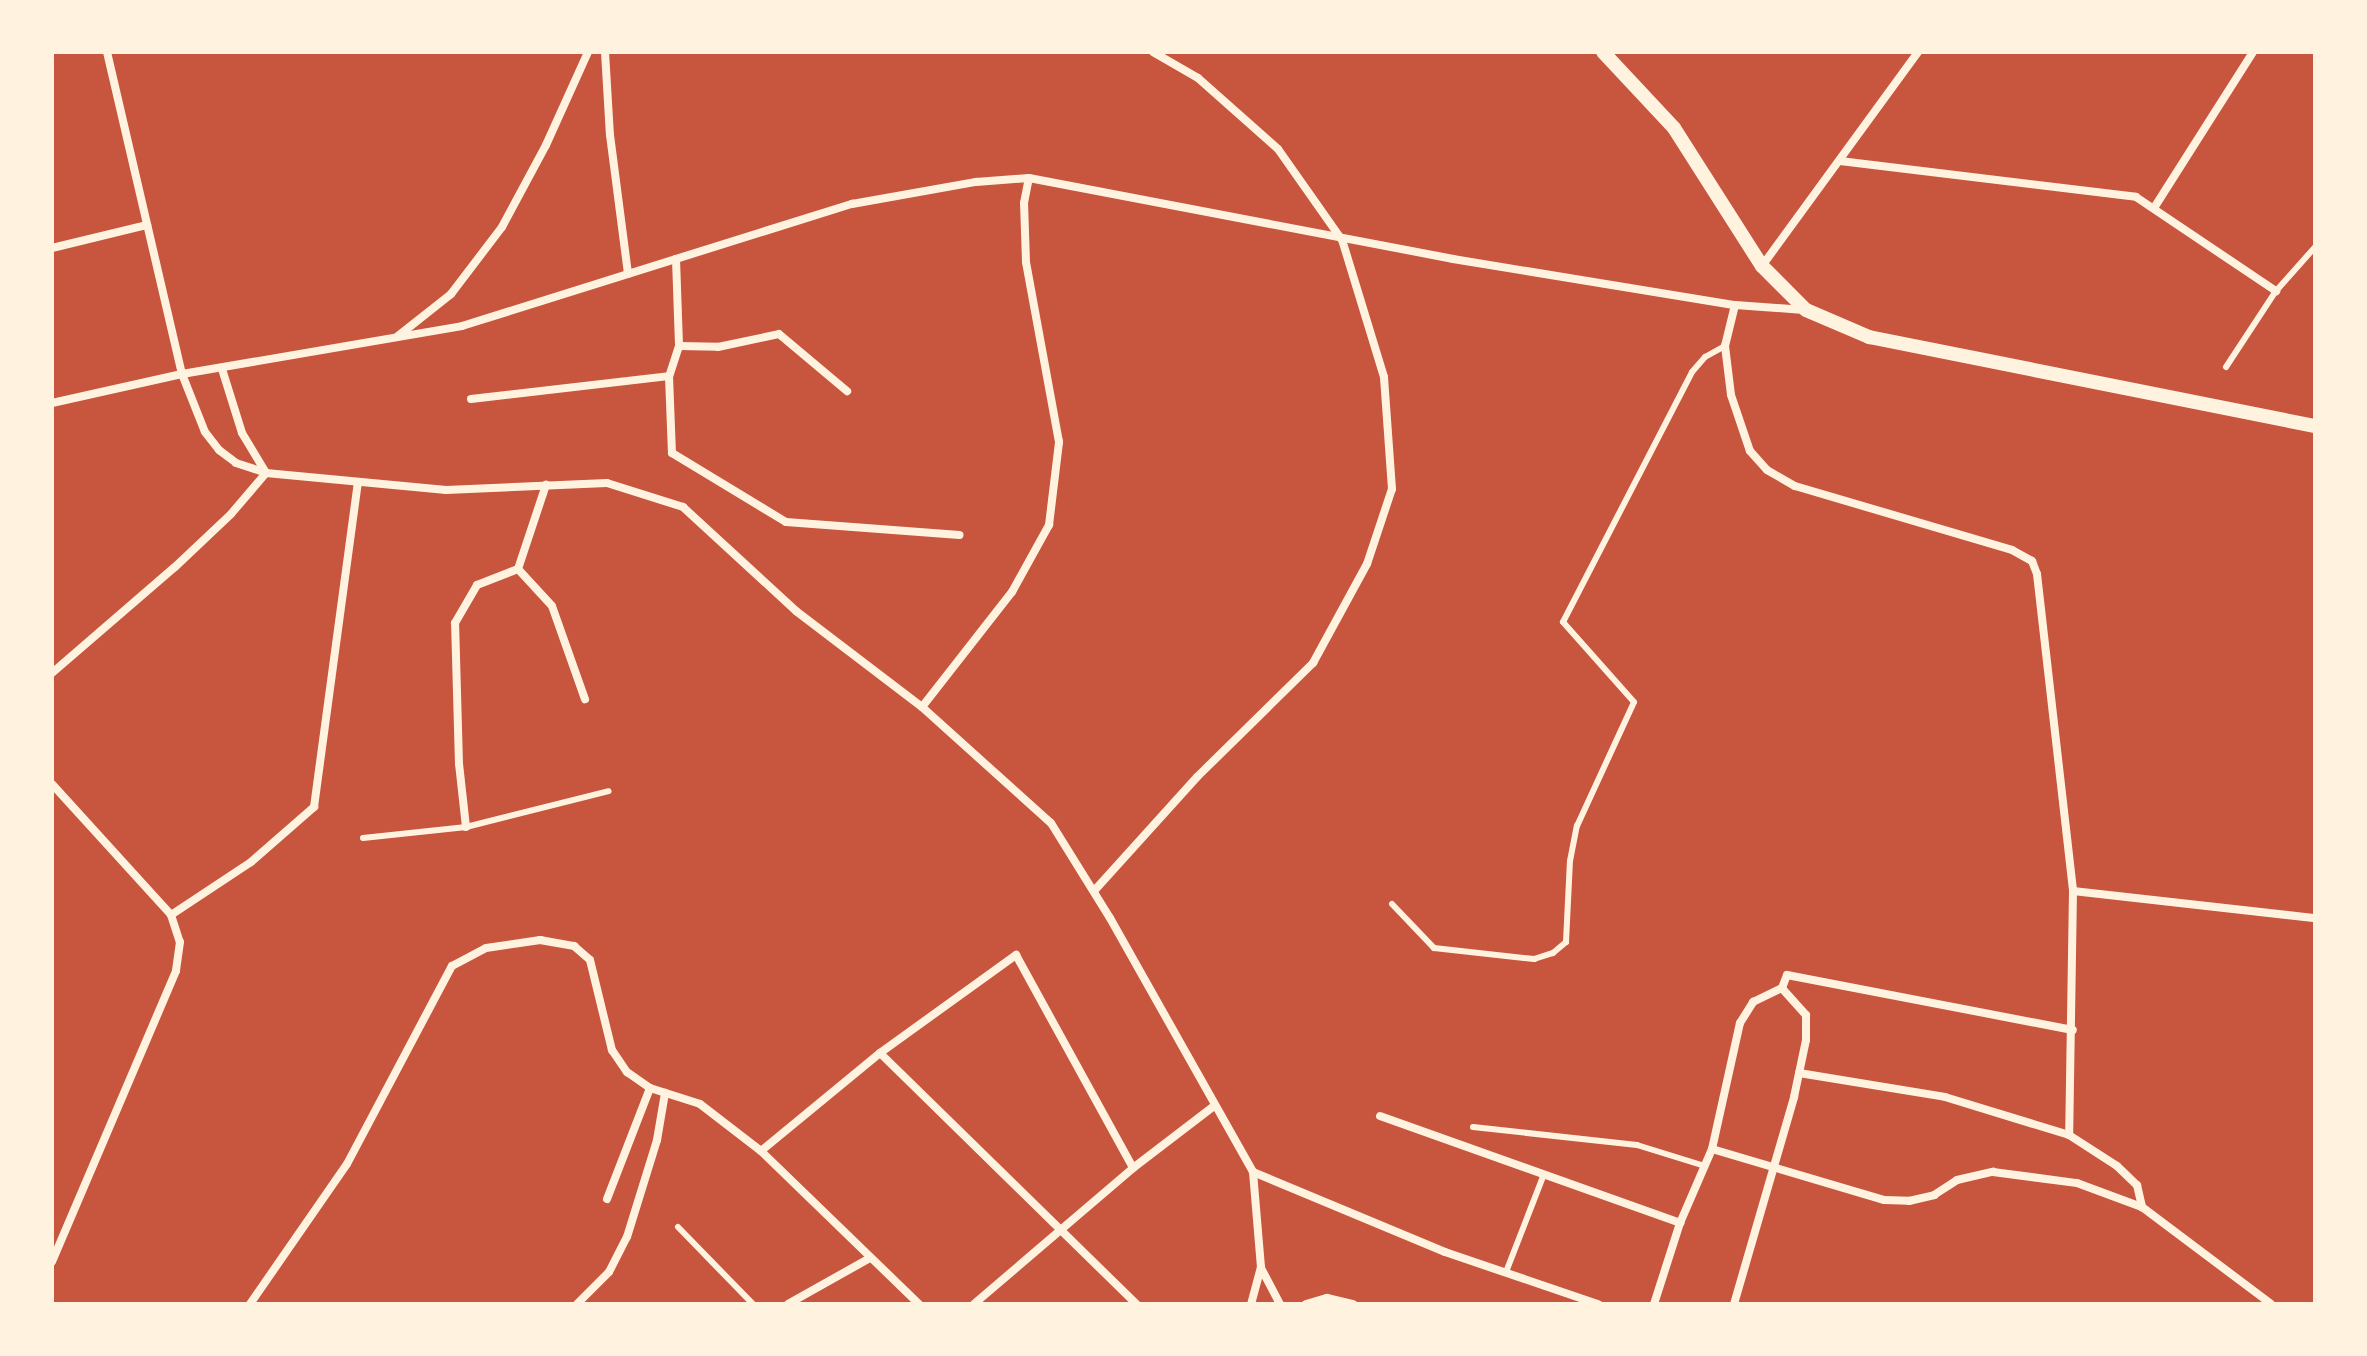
<!DOCTYPE html>
<html>
<head>
<meta charset="utf-8">
<style>
  body { margin:0 }
  #map { position:relative; width:2367px; height:1356px; overflow:hidden; background:#c8553d; font-family:"Work Sans",sans-serif }
  div>[style] { position:absolute }
  .service>* { height:6px; margin:-3px; padding:0 3px; transform-origin:3px; border-radius:3px; background:#fff3e0 }
  .minor>* { height:8px; margin:-4px; padding:0 4px; transform-origin:4px; border-radius:4px; background:#fff3e0 }
  .tertiary>* { height:14px; margin:-7px; padding:0 7px; transform-origin:7px; border-radius:7px; background:#fff3e0 }
  span { translate:-50% -50%; white-space:nowrap; text-align:center; line-height:1.15; -webkit-text-stroke:8px #fff3e0; paint-order:stroke }
  .frame { position:absolute; inset:0; border:54px solid #fff3e0; pointer-events:none }
</style>
</head>
<body>
<div id="map">
  <div class="service">
    <div style="left:2226px;top:367px;width:91px;rotate:-56.7deg"></div>
    <div style="left:2276px;top:291px;width:59px;rotate:-48.4deg"></div>
    <div style="left:363px;top:838px;width:104px;rotate:-6.1deg"></div>
    <div style="left:466px;top:827px;width:147px;rotate:-14.1deg"></div>
    <div style="left:1392px;top:904px;width:61px;rotate:46.3deg"></div>
    <div style="left:1434px;top:948px;width:101px;rotate:6.3deg"></div>
    <div style="left:1534px;top:959px;width:20px;rotate:-18deg"></div>
    <div style="left:1553px;top:953px;width:17px;rotate:-40deg"></div>
    <div style="left:1566px;top:942px;width:81px;rotate:-87.2deg"></div>
    <div style="left:1570px;top:861px;width:36px;rotate:-79deg"></div>
    <div style="left:1577px;top:826px;width:136px;rotate:-65.3deg"></div>
    <div style="left:1634px;top:702px;width:107px;rotate:-131.6deg"></div>
    <div style="left:1563px;top:622px;width:281px;rotate:-62.7deg"></div>
    <div style="left:1692px;top:372px;width:20px;rotate:-49deg"></div>
    <div style="left:1705px;top:357px;width:23px;rotate:-29deg"></div>
    <div style="left:1473px;top:1127px;width:165px;rotate:6.3deg"></div>
    <div style="left:1637px;top:1145px;width:71px;rotate:17.2deg"></div>
    <div style="left:678px;top:1227px;width:107px;rotate:45.8deg"></div>
    <div style="left:1506px;top:1272px;width:105px;rotate:-68.8deg"></div>
  </div>
  <div class="minor">
    <div style="left:107px;top:52px;width:331px;rotate:76.9deg"></div>
    <div style="left:182px;top:374px;width:62px;rotate:68.4deg"></div>
    <div style="left:205px;top:432px;width:23px;rotate:52deg"></div>
    <div style="left:219px;top:450px;width:21px;rotate:37deg"></div>
    <div style="left:236px;top:463px;width:32px;rotate:18deg"></div>
    <div style="left:605px;top:52px;width:83px;rotate:86.6deg"></div>
    <div style="left:610px;top:135px;width:140px;rotate:82.6deg"></div>
    <div style="left:1840px;top:161px;width:298px;rotate:6.9deg"></div>
    <div style="left:2136px;top:197px;width:169px;rotate:33.9deg"></div>
    <div style="left:2154px;top:208px;width:185px;rotate:-57.6deg"></div>
    <div style="left:52px;top:248px;width:98px;rotate:-13.6deg"></div>
    <div style="left:676px;top:259px;width:87px;rotate:88deg"></div>
    <div style="left:679px;top:346px;width:32px;rotate:108deg"></div>
    <div style="left:669px;top:376px;width:77px;rotate:87.8deg"></div>
    <div style="left:672px;top:453px;width:133px;rotate:31.2deg"></div>
    <div style="left:786px;top:522px;width:174px;rotate:4.3deg"></div>
    <div style="left:1762px;top:266px;width:265px;rotate:-53.9deg"></div>
    <div style="left:1735px;top:305px;width:42px;rotate:103.7deg"></div>
    <div style="left:1725px;top:346px;width:49px;rotate:83deg"></div>
    <div style="left:1731px;top:395px;width:59px;rotate:71.3deg"></div>
    <div style="left:1750px;top:451px;width:25px;rotate:48deg"></div>
    <div style="left:1767px;top:470px;width:32px;rotate:30deg"></div>
    <div style="left:1795px;top:486px;width:226px;rotate:16.4deg"></div>
    <div style="left:2012px;top:550px;width:23px;rotate:29deg"></div>
    <div style="left:2032px;top:561px;width:14px;rotate:69deg"></div>
    <div style="left:2037px;top:574px;width:319px;rotate:83.5deg"></div>
    <div style="left:2073px;top:891px;width:244px;rotate:90.9deg"></div>
    <div style="left:398px;top:336px;width:68px;rotate:-38.4deg"></div>
    <div style="left:451px;top:294px;width:84px;rotate:-52.7deg"></div>
    <div style="left:502px;top:227px;width:93px;rotate:-61.8deg"></div>
    <div style="left:546px;top:145px;width:102px;rotate:-65.7deg"></div>
    <div style="left:679px;top:346px;width:39px;rotate:1deg"></div>
    <div style="left:718px;top:347px;width:62px;rotate:-12deg"></div>
    <div style="left:779px;top:334px;width:89px;rotate:40deg"></div>
    <div style="left:222px;top:369px;width:67px;rotate:72.6deg"></div>
    <div style="left:242px;top:433px;width:47px;rotate:59deg"></div>
    <div style="left:471px;top:399px;width:199px;rotate:-6.6deg"></div>
    <div style="left:52px;top:403px;width:133px;rotate:-12.6deg"></div>
    <div style="left:182px;top:374px;width:284px;rotate:-9.7deg"></div>
    <div style="left:462px;top:326px;width:409px;rotate:-17.4deg"></div>
    <div style="left:852px;top:204px;width:126px;rotate:-10.1deg"></div>
    <div style="left:976px;top:182px;width:53px;rotate:-4.3deg"></div>
    <div style="left:518px;top:569px;width:50px;rotate:47.4deg"></div>
    <div style="left:552px;top:606px;width:99px;rotate:70.5deg"></div>
    <div style="left:52px;top:673px;width:162px;rotate:-40.8deg"></div>
    <div style="left:175px;top:567px;width:77px;rotate:-43.4deg"></div>
    <div style="left:231px;top:514px;width:54px;rotate:-49.5deg"></div>
    <div style="left:266px;top:473px;width:181px;rotate:5.4deg"></div>
    <div style="left:446px;top:490px;width:161px;rotate:-2.5deg"></div>
    <div style="left:607px;top:483px;width:80px;rotate:17.5deg"></div>
    <div style="left:683px;top:507px;width:154px;rotate:42.6deg"></div>
    <div style="left:796px;top:611px;width:158px;rotate:37.3deg"></div>
    <div style="left:922px;top:707px;width:173px;rotate:42deg"></div>
    <div style="left:1051px;top:823px;width:112px;rotate:58.2deg"></div>
    <div style="left:1110px;top:918px;width:291px;rotate:60.6deg"></div>
    <div style="left:1253px;top:1172px;width:95px;rotate:85.2deg"></div>
    <div style="left:1261px;top:1267px;width:38px;rotate:105deg"></div>
    <div style="left:922px;top:707px;width:146px;rotate:-52deg"></div>
    <div style="left:1012px;top:592px;width:77px;rotate:-61.1deg"></div>
    <div style="left:1049px;top:525px;width:84px;rotate:-83.1deg"></div>
    <div style="left:1059px;top:442px;width:183px;rotate:-100.4deg"></div>
    <div style="left:1026px;top:262px;width:59px;rotate:-91.9deg"></div>
    <div style="left:1024px;top:203px;width:25px;rotate:-79deg"></div>
    <div style="left:1029px;top:178px;width:432px;rotate:10.8deg"></div>
    <div style="left:1453px;top:259px;width:286px;rotate:9.3deg"></div>
    <div style="left:1735px;top:305px;width:69px;rotate:4.1deg"></div>
    <div style="left:52px;top:784px;width:177px;rotate:47.7deg"></div>
    <div style="left:171px;top:915px;width:28px;rotate:72deg"></div>
    <div style="left:180px;top:942px;width:29px;rotate:98deg"></div>
    <div style="left:176px;top:971px;width:316px;rotate:113.1deg"></div>
    <div style="left:466px;top:827px;width:63px;rotate:-96.3deg"></div>
    <div style="left:459px;top:764px;width:141px;rotate:-91.6deg"></div>
    <div style="left:455px;top:623px;width:44px;rotate:-59.9deg"></div>
    <div style="left:477px;top:585px;width:44px;rotate:-21.3deg"></div>
    <div style="left:518px;top:569px;width:89px;rotate:-71.6deg"></div>
    <div style="left:1094px;top:891px;width:154px;rotate:-47.9deg"></div>
    <div style="left:1197px;top:777px;width:163px;rotate:-44.5deg"></div>
    <div style="left:1313px;top:663px;width:113px;rotate:-61.4deg"></div>
    <div style="left:1367px;top:564px;width:79px;rotate:-71.6deg"></div>
    <div style="left:1392px;top:489px;width:112px;rotate:-94.1deg"></div>
    <div style="left:1384px;top:377px;width:143px;rotate:-107deg"></div>
    <div style="left:1342px;top:240px;width:111px;rotate:-125.1deg"></div>
    <div style="left:1278px;top:149px;width:107px;rotate:-138.4deg"></div>
    <div style="left:1198px;top:78px;width:52px;rotate:-150deg"></div>
    <div style="left:2073px;top:891px;width:244px;rotate:6.4deg"></div>
    <div style="left:171px;top:915px;width:96px;rotate:-33.5deg"></div>
    <div style="left:251px;top:862px;width:84px;rotate:-41.1deg"></div>
    <div style="left:314px;top:807px;width:327px;rotate:-82.3deg"></div>
    <div style="left:880px;top:1053px;width:359px;rotate:44.4deg"></div>
    <div style="left:1799px;top:1073px;width:148px;rotate:9.3deg"></div>
    <div style="left:1945px;top:1097px;width:130px;rotate:17deg"></div>
    <div style="left:2069px;top:1135px;width:57px;rotate:32.9deg"></div>
    <div style="left:2117px;top:1166px;width:28px;rotate:44deg"></div>
    <div style="left:2137px;top:1185px;width:23px;rotate:77deg"></div>
    <div style="left:1380px;top:1116px;width:319px;rotate:19.6deg"></div>
    <div style="left:1712px;top:1149px;width:179px;rotate:16.5deg"></div>
    <div style="left:1884px;top:1200px;width:25px;rotate:2deg"></div>
    <div style="left:1909px;top:1201px;width:26px;rotate:-13deg"></div>
    <div style="left:1934px;top:1195px;width:27px;rotate:-33deg"></div>
    <div style="left:1957px;top:1180px;width:37px;rotate:-13deg"></div>
    <div style="left:1993px;top:1172px;width:85px;rotate:7.5deg"></div>
    <div style="left:2077px;top:1183px;width:69px;rotate:20.3deg"></div>
    <div style="left:2142px;top:1207px;width:161px;rotate:36.9deg"></div>
    <div style="left:761px;top:1151px;width:154px;rotate:-39.5deg"></div>
    <div style="left:880px;top:1053px;width:168px;rotate:-35.8deg"></div>
    <div style="left:1016px;top:955px;width:243px;rotate:61.2deg"></div>
    <div style="left:1253px;top:1172px;width:208px;rotate:22.6deg"></div>
    <div style="left:1445px;top:1252px;width:162px;rotate:18.8deg"></div>
    <div style="left:607px;top:1199px;width:119px;rotate:-68.8deg"></div>
    <div style="left:1261px;top:1268px;width:41px;rotate:62.2deg"></div>
    <div style="left:250px;top:1304px;width:170px;rotate:-55.3deg"></div>
    <div style="left:347px;top:1164px;width:224px;rotate:-62.1deg"></div>
    <div style="left:452px;top:966px;width:38px;rotate:-28deg"></div>
    <div style="left:486px;top:948px;width:55px;rotate:-8.4deg"></div>
    <div style="left:540px;top:940px;width:35px;rotate:10deg"></div>
    <div style="left:574px;top:946px;width:21px;rotate:41deg"></div>
    <div style="left:590px;top:960px;width:93px;rotate:76.3deg"></div>
    <div style="left:612px;top:1050px;width:27px;rotate:56deg"></div>
    <div style="left:627px;top:1072px;width:28px;rotate:35deg"></div>
    <div style="left:650px;top:1088px;width:52px;rotate:17.7deg"></div>
    <div style="left:700px;top:1104px;width:77px;rotate:37.6deg"></div>
    <div style="left:761px;top:1151px;width:220px;rotate:44.1deg"></div>
    <div style="left:577px;top:1304px;width:45px;rotate:-45deg"></div>
    <div style="left:609px;top:1272px;width:39px;rotate:-63deg"></div>
    <div style="left:627px;top:1237px;width:102px;rotate:-72.8deg"></div>
    <div style="left:657px;top:1140px;width:48px;rotate:-80.3deg"></div>
    <div style="left:788px;top:1304px;width:94px;rotate:-29.3deg"></div>
    <div style="left:974px;top:1304px;width:209px;rotate:-40.5deg"></div>
    <div style="left:1133px;top:1168px;width:102px;rotate:-37.4deg"></div>
    <div style="left:1306px;top:1304px;width:22px;rotate:-16deg"></div>
    <div style="left:1327px;top:1298px;width:27px;rotate:13deg"></div>
    <div style="left:1654px;top:1304px;width:85px;rotate:-72.2deg"></div>
    <div style="left:1680px;top:1223px;width:81px;rotate:-66.6deg"></div>
    <div style="left:1712px;top:1149px;width:129px;rotate:-77.5deg"></div>
    <div style="left:1740px;top:1023px;width:25px;rotate:-58deg"></div>
    <div style="left:1753px;top:1002px;width:32px;rotate:-26deg"></div>
    <div style="left:1734px;top:1304px;width:216px;rotate:-73.8deg"></div>
    <div style="left:1794px;top:1097px;width:58px;rotate:-78.1deg"></div>
    <div style="left:1806px;top:1040px;width:25px;rotate:-90deg"></div>
    <div style="left:1806px;top:1015px;width:36px;rotate:-132deg"></div>
    <div style="left:1782px;top:988px;width:14px;rotate:-69deg"></div>
    <div style="left:1787px;top:975px;width:291px;rotate:10.9deg"></div>
  </div>
  <div class="tertiary">
    <div style="left:1603px;top:52px;width:104px;rotate:46.9deg"></div>
    <div style="left:1674px;top:128px;width:164px;rotate:57.5deg"></div>
    <div style="left:1762px;top:266px;width:62px;rotate:45deg"></div>
    <div style="left:1806px;top:310px;width:69px;rotate:23.2deg"></div>
    <div style="left:1869px;top:337px;width:455px;rotate:11.3deg"></div>
  </div>
  <div class="frame"></div>
</div>
</body>
</html>
